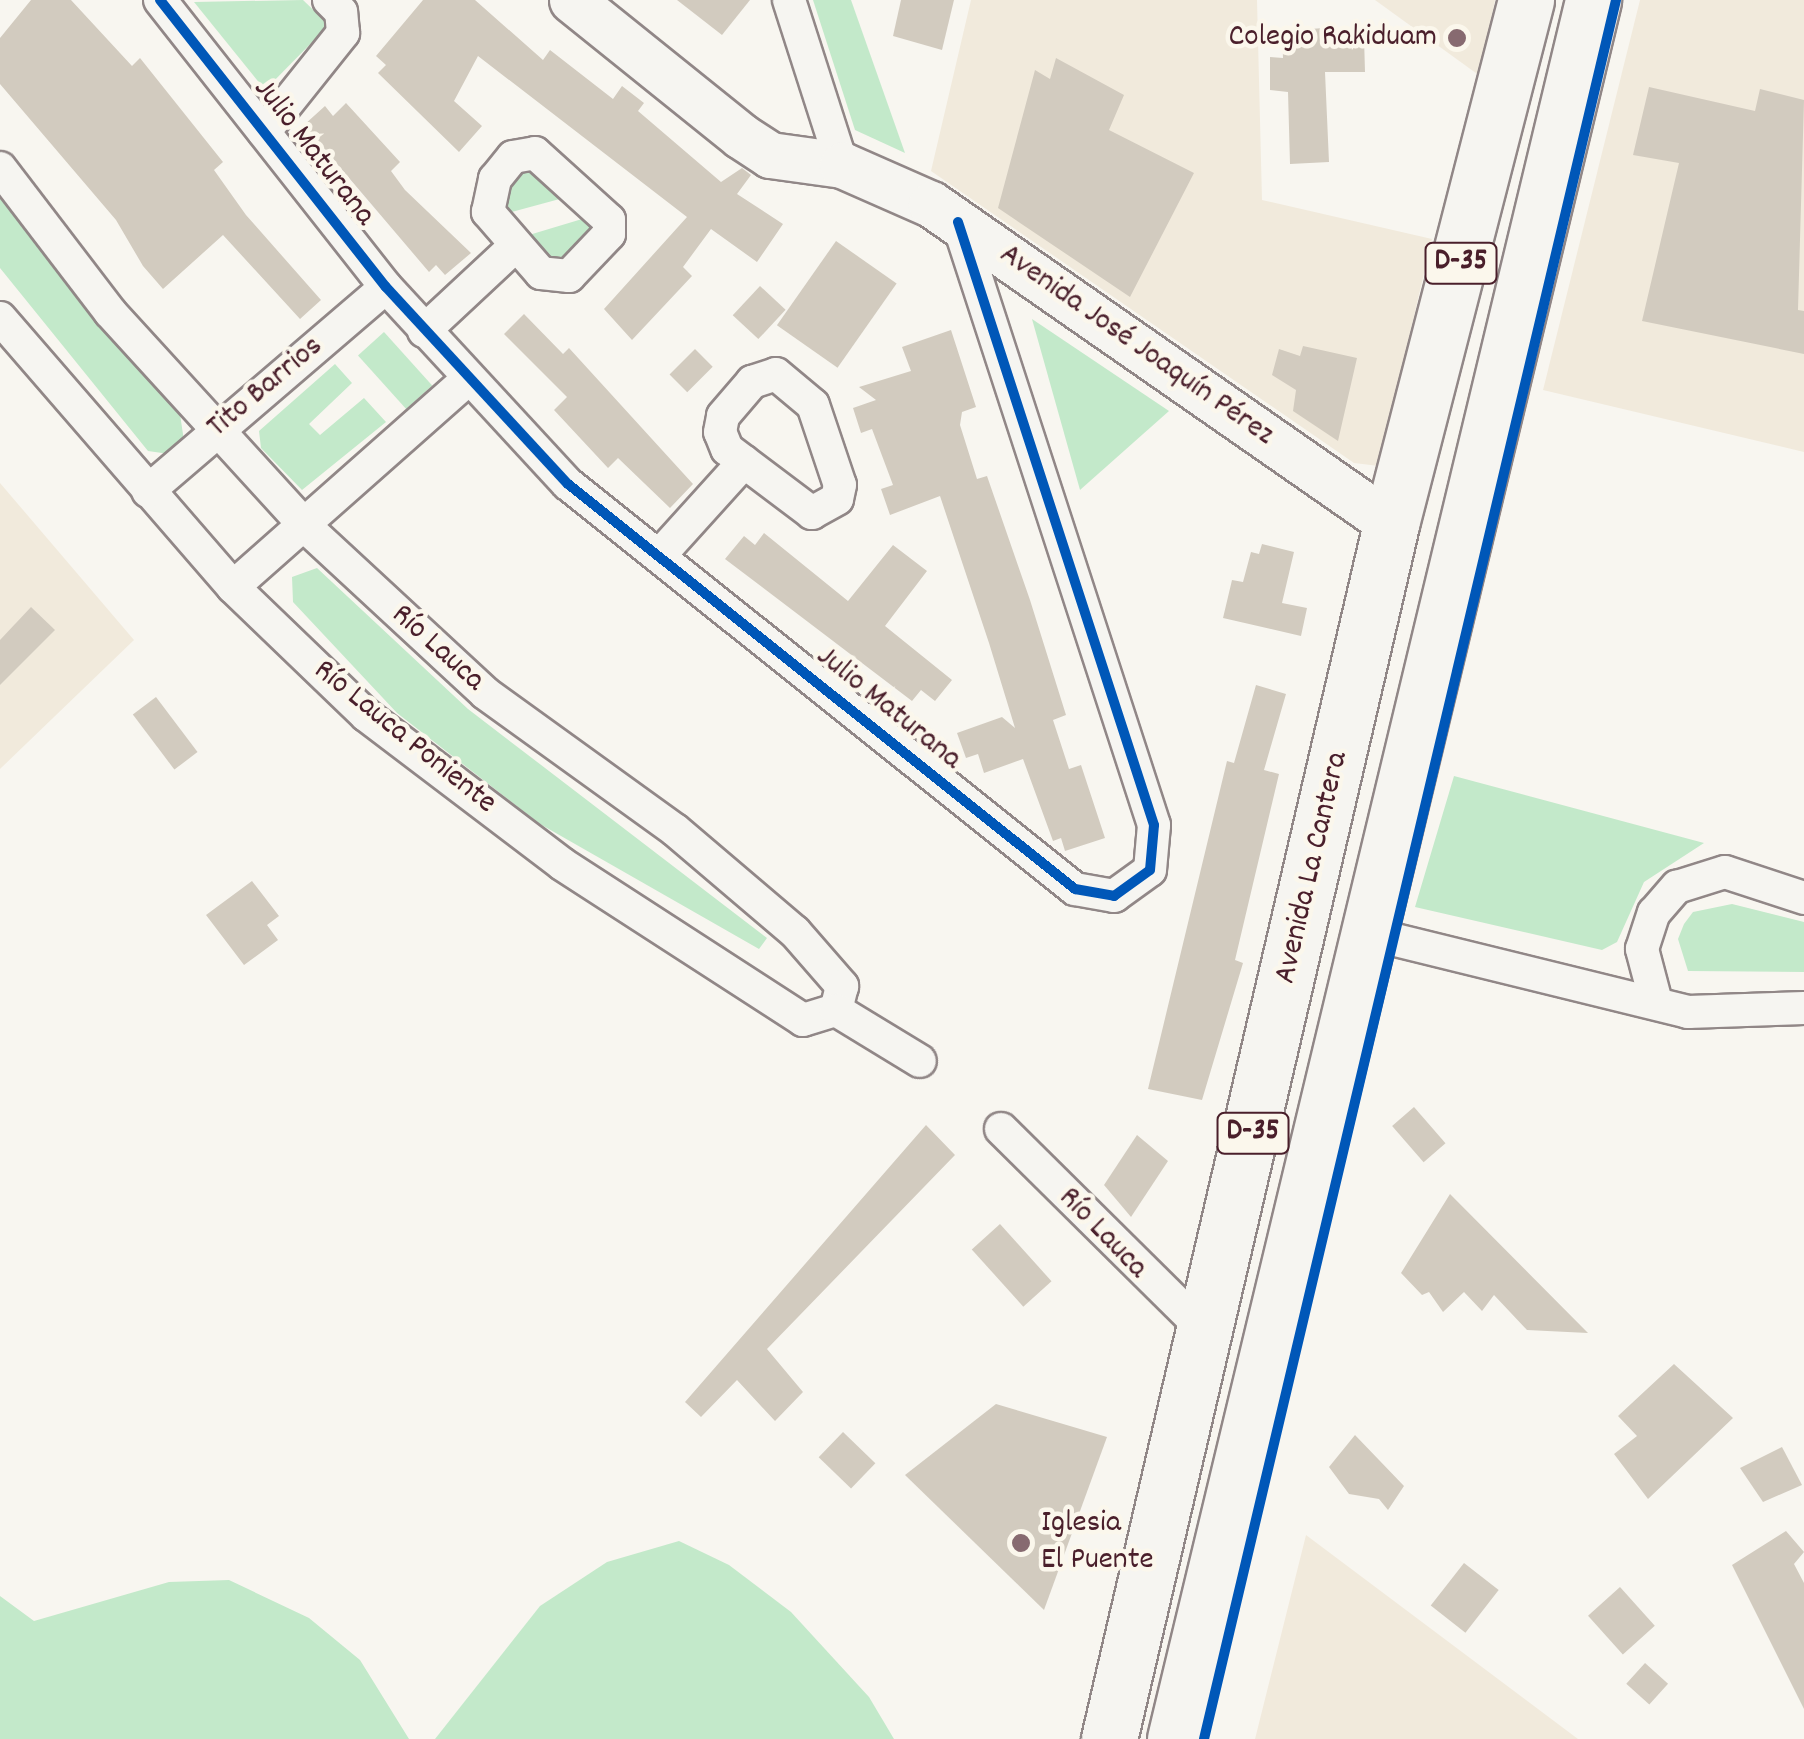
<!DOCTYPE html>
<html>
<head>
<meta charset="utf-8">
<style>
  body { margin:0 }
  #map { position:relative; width:1804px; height:1739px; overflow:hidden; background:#f8f6f0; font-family:Dekko,sans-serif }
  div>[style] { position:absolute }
  .built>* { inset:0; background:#f1eadc }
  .green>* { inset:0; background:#c3e9ca; transform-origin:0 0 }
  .building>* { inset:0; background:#d2cbbf; transform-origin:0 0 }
  .roads { filter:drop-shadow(2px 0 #918787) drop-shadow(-2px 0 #918787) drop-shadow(0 2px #918787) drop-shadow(0 -2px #918787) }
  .street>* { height:32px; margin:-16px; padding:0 16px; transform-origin:16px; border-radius:16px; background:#f6f5f1 }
  .secondary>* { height:45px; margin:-22.5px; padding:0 22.5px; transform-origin:22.5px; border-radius:22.5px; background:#f6f5f1 }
  .highway>* { height:55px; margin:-27.5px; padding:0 27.5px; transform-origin:27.5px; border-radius:27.5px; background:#f6f5f1 }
  .cycleway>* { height:10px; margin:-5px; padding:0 5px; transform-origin:5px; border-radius:5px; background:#0057b8 }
  .dots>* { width:28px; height:28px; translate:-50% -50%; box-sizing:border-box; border:5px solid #fbf7ec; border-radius:50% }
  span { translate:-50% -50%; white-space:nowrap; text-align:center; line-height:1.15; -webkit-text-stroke:9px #fbf7ec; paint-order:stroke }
  .shield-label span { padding:2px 8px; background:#fbf7ec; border:2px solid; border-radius:8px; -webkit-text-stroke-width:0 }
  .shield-label { font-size:30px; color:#4a1f2b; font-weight:700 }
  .poi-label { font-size:32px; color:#4a1f2b }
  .right { translate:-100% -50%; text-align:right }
  .left { translate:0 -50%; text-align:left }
  .street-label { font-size:32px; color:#4a1f2b }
</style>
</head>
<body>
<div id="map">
  <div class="built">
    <div style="clip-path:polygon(971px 0,1257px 0,1262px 200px,1432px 239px,1379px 466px,1354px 463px,931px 171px)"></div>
    <div style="clip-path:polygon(1375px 0,1495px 0,1480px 76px)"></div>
    <div style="clip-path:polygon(1640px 0,1804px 0,1804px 452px,1543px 390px)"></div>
    <div style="clip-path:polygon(0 483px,134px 640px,0 769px)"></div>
    <div style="clip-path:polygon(1306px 1535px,1578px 1739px,1255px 1739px)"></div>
  </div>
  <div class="green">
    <div style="clip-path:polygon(303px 0,329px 25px,265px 90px,194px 2px)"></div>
    <div style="clip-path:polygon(813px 0,851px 0,905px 153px,855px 130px)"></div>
    <div style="clip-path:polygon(523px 171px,532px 173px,567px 197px,508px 213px,501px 193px)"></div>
    <div style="clip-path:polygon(0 184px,84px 301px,180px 414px,184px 441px,169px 454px,148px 451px,0 268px)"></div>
    <div style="clip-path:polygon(592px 216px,595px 227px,570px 261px,555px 261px,529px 235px)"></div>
    <div style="clip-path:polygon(1032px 319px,1169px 411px,1080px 490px)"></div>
    <div style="left:384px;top:332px;width:72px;height:35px;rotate:48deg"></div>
    <div style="clip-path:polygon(335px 364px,352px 383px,309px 424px,320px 435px,364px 398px,386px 422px,302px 490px,261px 448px,259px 431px)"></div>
    <div style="clip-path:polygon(317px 568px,468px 709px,767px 938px,759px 949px,540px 824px,397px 713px,293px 602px,292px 577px)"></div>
    <div style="clip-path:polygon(1454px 776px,1704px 843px,1644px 882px,1617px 942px,1602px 950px,1415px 907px)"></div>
    <div style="clip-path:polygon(1732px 904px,1804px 922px,1804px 972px,1688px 971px,1678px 939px,1684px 924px,1693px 912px)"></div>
    <div style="clip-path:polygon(679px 1541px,729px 1565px,791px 1612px,869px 1697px,894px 1739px,435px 1739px,540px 1606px,607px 1562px)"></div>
    <div style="clip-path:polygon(229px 1580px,309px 1618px,360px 1660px,409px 1739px,0 1739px,0 1596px,34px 1621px,169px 1582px)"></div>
  </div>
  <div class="building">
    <div style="clip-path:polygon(31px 0,71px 0,132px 66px,140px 58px,223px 162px,214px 170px,246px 215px,321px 300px,300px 319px,223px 235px,163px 289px,143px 266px,116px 220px,0 84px,0 38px)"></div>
    <div style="clip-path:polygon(423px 0,475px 0,543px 60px,550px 50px,613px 99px,622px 86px,644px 103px,638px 111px,721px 182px,742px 168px,751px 175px,737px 194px,783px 224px,757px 262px,711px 229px,683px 267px,692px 276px,632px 340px,604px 309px,687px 217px,478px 56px,454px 101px,482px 126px,459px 152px,378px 73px,386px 65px,376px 56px)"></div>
    <div style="clip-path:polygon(677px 0,750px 0,722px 35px)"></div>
    <div style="clip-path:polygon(901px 0,954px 0,942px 50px,893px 36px)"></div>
    <div style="clip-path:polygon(1324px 28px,1323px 38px,1364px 37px,1365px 72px,1325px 72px,1329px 162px,1290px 164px,1288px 92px,1270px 90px,1270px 57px,1283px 58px,1282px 31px)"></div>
    <div style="clip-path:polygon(1056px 58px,1124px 95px,1109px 130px,1194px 173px,1130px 297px,998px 208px,1035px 70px,1050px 79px)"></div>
    <div style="clip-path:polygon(1649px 87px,1755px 111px,1760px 89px,1804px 100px,1798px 310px,1804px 311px,1804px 354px,1642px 321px,1679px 163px,1633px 155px)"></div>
    <div style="clip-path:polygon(346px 103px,400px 162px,391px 171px,405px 190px,471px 253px,445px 275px,436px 265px,429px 272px,304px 125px,325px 106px,333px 116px)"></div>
    <div style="left:836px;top:241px;width:74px;height:103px;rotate:35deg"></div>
    <div style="left:760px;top:286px;width:35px;height:40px;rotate:43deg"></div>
    <div style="clip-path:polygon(524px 314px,563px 354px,569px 348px,693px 484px,670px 508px,618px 458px,608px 468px,554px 410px,567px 397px,504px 334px)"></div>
    <div style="clip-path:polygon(951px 330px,976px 407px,962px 412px,960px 425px,977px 479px,987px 476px,1030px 600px,1066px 715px,1053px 720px,1069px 769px,1081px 765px,1105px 838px,1065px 851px,1061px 838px,1053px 841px,1023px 759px,984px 773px,978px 754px,966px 758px,957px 733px,1002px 717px,1015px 728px,989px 643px,940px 496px,890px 515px,881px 489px,893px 485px,872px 429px,861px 433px,853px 408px,876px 400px,859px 387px,911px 371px,902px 347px)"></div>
    <div style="clip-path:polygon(1303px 346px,1357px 358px,1338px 441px,1293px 411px,1296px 390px,1272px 375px,1279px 349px,1300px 356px)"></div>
    <div style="left:695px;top:349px;width:25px;height:36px;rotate:45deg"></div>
    <div style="clip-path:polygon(764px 533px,848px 601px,893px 545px,927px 571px,885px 626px,952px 680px,935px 701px,921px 690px,912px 701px,725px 559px,744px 536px,755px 545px)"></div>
    <div style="clip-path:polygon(1262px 544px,1294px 552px,1282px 603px,1307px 608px,1301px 636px,1223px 618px,1232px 580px,1243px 582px,1251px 552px,1259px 554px)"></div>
    <div style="clip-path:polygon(31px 607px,55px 630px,0 685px,0 640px)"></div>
    <div style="clip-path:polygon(1256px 685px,1286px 694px,1264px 770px,1279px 774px,1235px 960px,1243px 963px,1202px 1100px,1148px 1089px,1227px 761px,1234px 763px)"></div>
    <div style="left:156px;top:697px;width:69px;height:29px;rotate:53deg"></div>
    <div style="clip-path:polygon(252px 881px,279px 916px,267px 925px,278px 940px,244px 965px,206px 915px)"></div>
    <div style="left:1414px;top:1107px;width:48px;height:29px;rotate:49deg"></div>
    <div style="clip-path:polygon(926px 1125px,955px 1155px,767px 1349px,803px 1392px,775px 1421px,737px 1380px,701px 1417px,685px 1402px)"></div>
    <div style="clip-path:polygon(1137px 1135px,1168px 1161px,1131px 1217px,1104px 1185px)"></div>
    <div style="clip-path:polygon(1450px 1194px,1588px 1333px,1527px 1330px,1494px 1295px,1482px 1311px,1464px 1292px,1443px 1312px,1429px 1292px,1422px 1295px,1401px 1273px)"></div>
    <div style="left:1000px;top:1224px;width:77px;height:38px;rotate:48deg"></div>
    <div style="clip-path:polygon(1674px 1364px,1733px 1418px,1648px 1499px,1614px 1454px,1637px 1436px,1618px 1416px)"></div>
    <div style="clip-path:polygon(996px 1404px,1107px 1437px,1044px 1610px,905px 1475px)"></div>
    <div style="left:843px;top:1432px;width:45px;height:35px;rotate:44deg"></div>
    <div style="clip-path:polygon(1355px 1435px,1404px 1486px,1388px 1510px,1379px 1499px,1349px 1494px,1329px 1467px)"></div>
    <div style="clip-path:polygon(1782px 1447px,1802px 1485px,1763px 1502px,1740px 1468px)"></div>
    <div style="clip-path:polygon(1786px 1531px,1804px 1552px,1794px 1564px,1804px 1583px,1804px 1709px,1732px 1565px)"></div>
    <div style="left:1464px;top:1563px;width:44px;height:54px;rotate:38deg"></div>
    <div style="left:1620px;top:1587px;width:52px;height:43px;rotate:48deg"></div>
    <div style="left:1645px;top:1663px;width:31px;height:28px;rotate:42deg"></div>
  </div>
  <div class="roads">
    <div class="street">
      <div style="left:160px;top:0;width:365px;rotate:51.8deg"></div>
      <div style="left:386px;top:287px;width:268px;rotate:47.3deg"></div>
      <div style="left:568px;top:484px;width:649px;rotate:38.62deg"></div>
      <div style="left:1075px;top:889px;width:40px;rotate:10deg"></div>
      <div style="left:1114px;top:896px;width:44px;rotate:-35.8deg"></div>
      <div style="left:1150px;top:870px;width:45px;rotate:-84.9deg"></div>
      <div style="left:1154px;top:825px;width:634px;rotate:-108.01deg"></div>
      <div style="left:789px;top:0;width:173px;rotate:72.2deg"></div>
      <div style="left:264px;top:132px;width:127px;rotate:-51.4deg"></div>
      <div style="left:343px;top:33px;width:21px;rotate:-95deg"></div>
      <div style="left:341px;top:12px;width:17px;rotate:-135deg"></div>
      <div style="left:535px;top:153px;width:100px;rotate:42.2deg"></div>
      <div style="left:609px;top:220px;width:14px;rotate:90deg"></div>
      <div style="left:609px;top:234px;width:58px;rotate:133.6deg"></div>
      <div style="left:569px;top:276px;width:28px;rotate:-174deg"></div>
      <div style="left:541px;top:273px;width:81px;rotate:-131deg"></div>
      <div style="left:488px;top:212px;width:34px;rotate:-78deg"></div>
      <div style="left:495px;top:179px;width:28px;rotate:-51deg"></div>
      <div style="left:513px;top:157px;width:22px;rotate:-10deg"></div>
      <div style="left:0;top:168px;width:181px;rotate:52.6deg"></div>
      <div style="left:110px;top:312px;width:292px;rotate:47.6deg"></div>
      <div style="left:307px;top:528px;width:243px;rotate:42.8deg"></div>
      <div style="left:485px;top:693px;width:234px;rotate:35.8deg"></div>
      <div style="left:675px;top:830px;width:157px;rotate:40.4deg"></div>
      <div style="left:795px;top:932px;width:72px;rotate:49deg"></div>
      <div style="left:842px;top:986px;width:25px;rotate:104deg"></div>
      <div style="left:0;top:318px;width:356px;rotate:49.1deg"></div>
      <div style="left:233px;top:587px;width:185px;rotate:43.9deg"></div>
      <div style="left:366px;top:715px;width:246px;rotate:37.2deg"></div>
      <div style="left:562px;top:864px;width:287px;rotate:32.9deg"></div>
      <div style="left:803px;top:1020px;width:34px;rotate:-17deg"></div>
      <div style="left:424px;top:331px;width:123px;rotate:-43deg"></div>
      <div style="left:776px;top:374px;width:48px;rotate:40deg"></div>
      <div style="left:813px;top:405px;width:84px;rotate:71.4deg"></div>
      <div style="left:840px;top:485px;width:14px;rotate:102deg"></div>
      <div style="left:837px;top:499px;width:29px;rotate:151deg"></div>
      <div style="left:812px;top:513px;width:106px;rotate:-143deg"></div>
      <div style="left:727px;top:449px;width:18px;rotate:-112deg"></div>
      <div style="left:720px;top:432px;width:16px;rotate:-79deg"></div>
      <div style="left:723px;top:416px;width:45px;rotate:-49.5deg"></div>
      <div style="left:752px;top:382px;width:25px;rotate:-18deg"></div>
      <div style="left:148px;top:491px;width:313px;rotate:-40.6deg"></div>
      <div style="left:659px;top:556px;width:127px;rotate:-47.9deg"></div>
      <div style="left:233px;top:587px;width:312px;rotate:-41.5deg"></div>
      <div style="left:1367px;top:933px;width:331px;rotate:13.8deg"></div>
      <div style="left:1688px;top:1012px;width:116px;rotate:-2deg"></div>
      <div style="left:1656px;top:1002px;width:55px;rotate:-104.8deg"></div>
      <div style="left:1642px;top:949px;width:38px;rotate:-72deg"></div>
      <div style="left:1654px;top:913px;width:35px;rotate:-49deg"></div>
      <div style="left:1677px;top:887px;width:50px;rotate:-17.4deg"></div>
      <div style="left:1725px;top:872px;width:83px;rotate:18.2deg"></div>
      <div style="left:836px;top:1010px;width:98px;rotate:31.3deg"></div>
      <div style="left:1001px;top:1129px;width:291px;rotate:44.7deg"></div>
    </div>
    <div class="secondary">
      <div style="left:572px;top:0;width:217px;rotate:38.8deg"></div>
      <div style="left:741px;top:136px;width:35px;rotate:33deg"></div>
      <div style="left:770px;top:155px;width:73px;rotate:7.9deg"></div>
      <div style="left:842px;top:165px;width:97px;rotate:23.7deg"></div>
      <div style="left:931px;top:204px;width:560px;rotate:34.82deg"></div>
    </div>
    <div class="highway">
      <div style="left:1109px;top:1739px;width:1247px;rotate:-76.93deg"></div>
      <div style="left:1391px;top:524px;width:541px;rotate:-75.55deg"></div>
      <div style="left:1175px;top:1739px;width:1789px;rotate:-76.48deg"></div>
    </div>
  </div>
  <div class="cycleway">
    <div style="left:160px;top:0;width:365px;rotate:51.8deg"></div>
    <div style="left:386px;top:287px;width:268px;rotate:47.3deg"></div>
    <div style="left:568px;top:484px;width:649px;rotate:38.62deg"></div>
    <div style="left:1075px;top:889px;width:40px;rotate:10deg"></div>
    <div style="left:1114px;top:896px;width:44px;rotate:-35.8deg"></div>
    <div style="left:1150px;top:870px;width:45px;rotate:-84.9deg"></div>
    <div style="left:1154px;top:825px;width:634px;rotate:-108.01deg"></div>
    <div style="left:1204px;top:1739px;width:1787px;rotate:-76.67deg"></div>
  </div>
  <div class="dots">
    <div style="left:1457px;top:38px;background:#876a70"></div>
    <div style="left:1021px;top:1543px;background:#876a70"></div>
  </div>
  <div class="shield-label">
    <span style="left:1461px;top:263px">D-35</span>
    <span style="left:1253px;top:1133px">D-35</span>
  </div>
  <div class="poi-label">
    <span class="right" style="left:1437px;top:38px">Colegio Rakiduam</span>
    <span class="left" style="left:1041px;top:1543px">Iglesia<br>El Puente</span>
  </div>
  <div class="street-label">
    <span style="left:313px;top:153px;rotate:52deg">Julio Maturana</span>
    <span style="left:1136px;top:346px;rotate:35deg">Avenida José Joaquín Pérez</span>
    <span style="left:266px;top:388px;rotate:-40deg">Tito Barrios</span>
    <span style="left:437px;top:649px;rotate:42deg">Río Lauca</span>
    <span style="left:888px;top:709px;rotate:39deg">Julio Maturana</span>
    <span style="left:404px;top:738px;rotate:39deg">Río Lauca Poniente</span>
    <span style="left:1313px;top:868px;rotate:-77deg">Avenida La Cantera</span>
    <span style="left:1102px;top:1234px;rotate:46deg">Río Lauca</span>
  </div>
</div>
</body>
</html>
